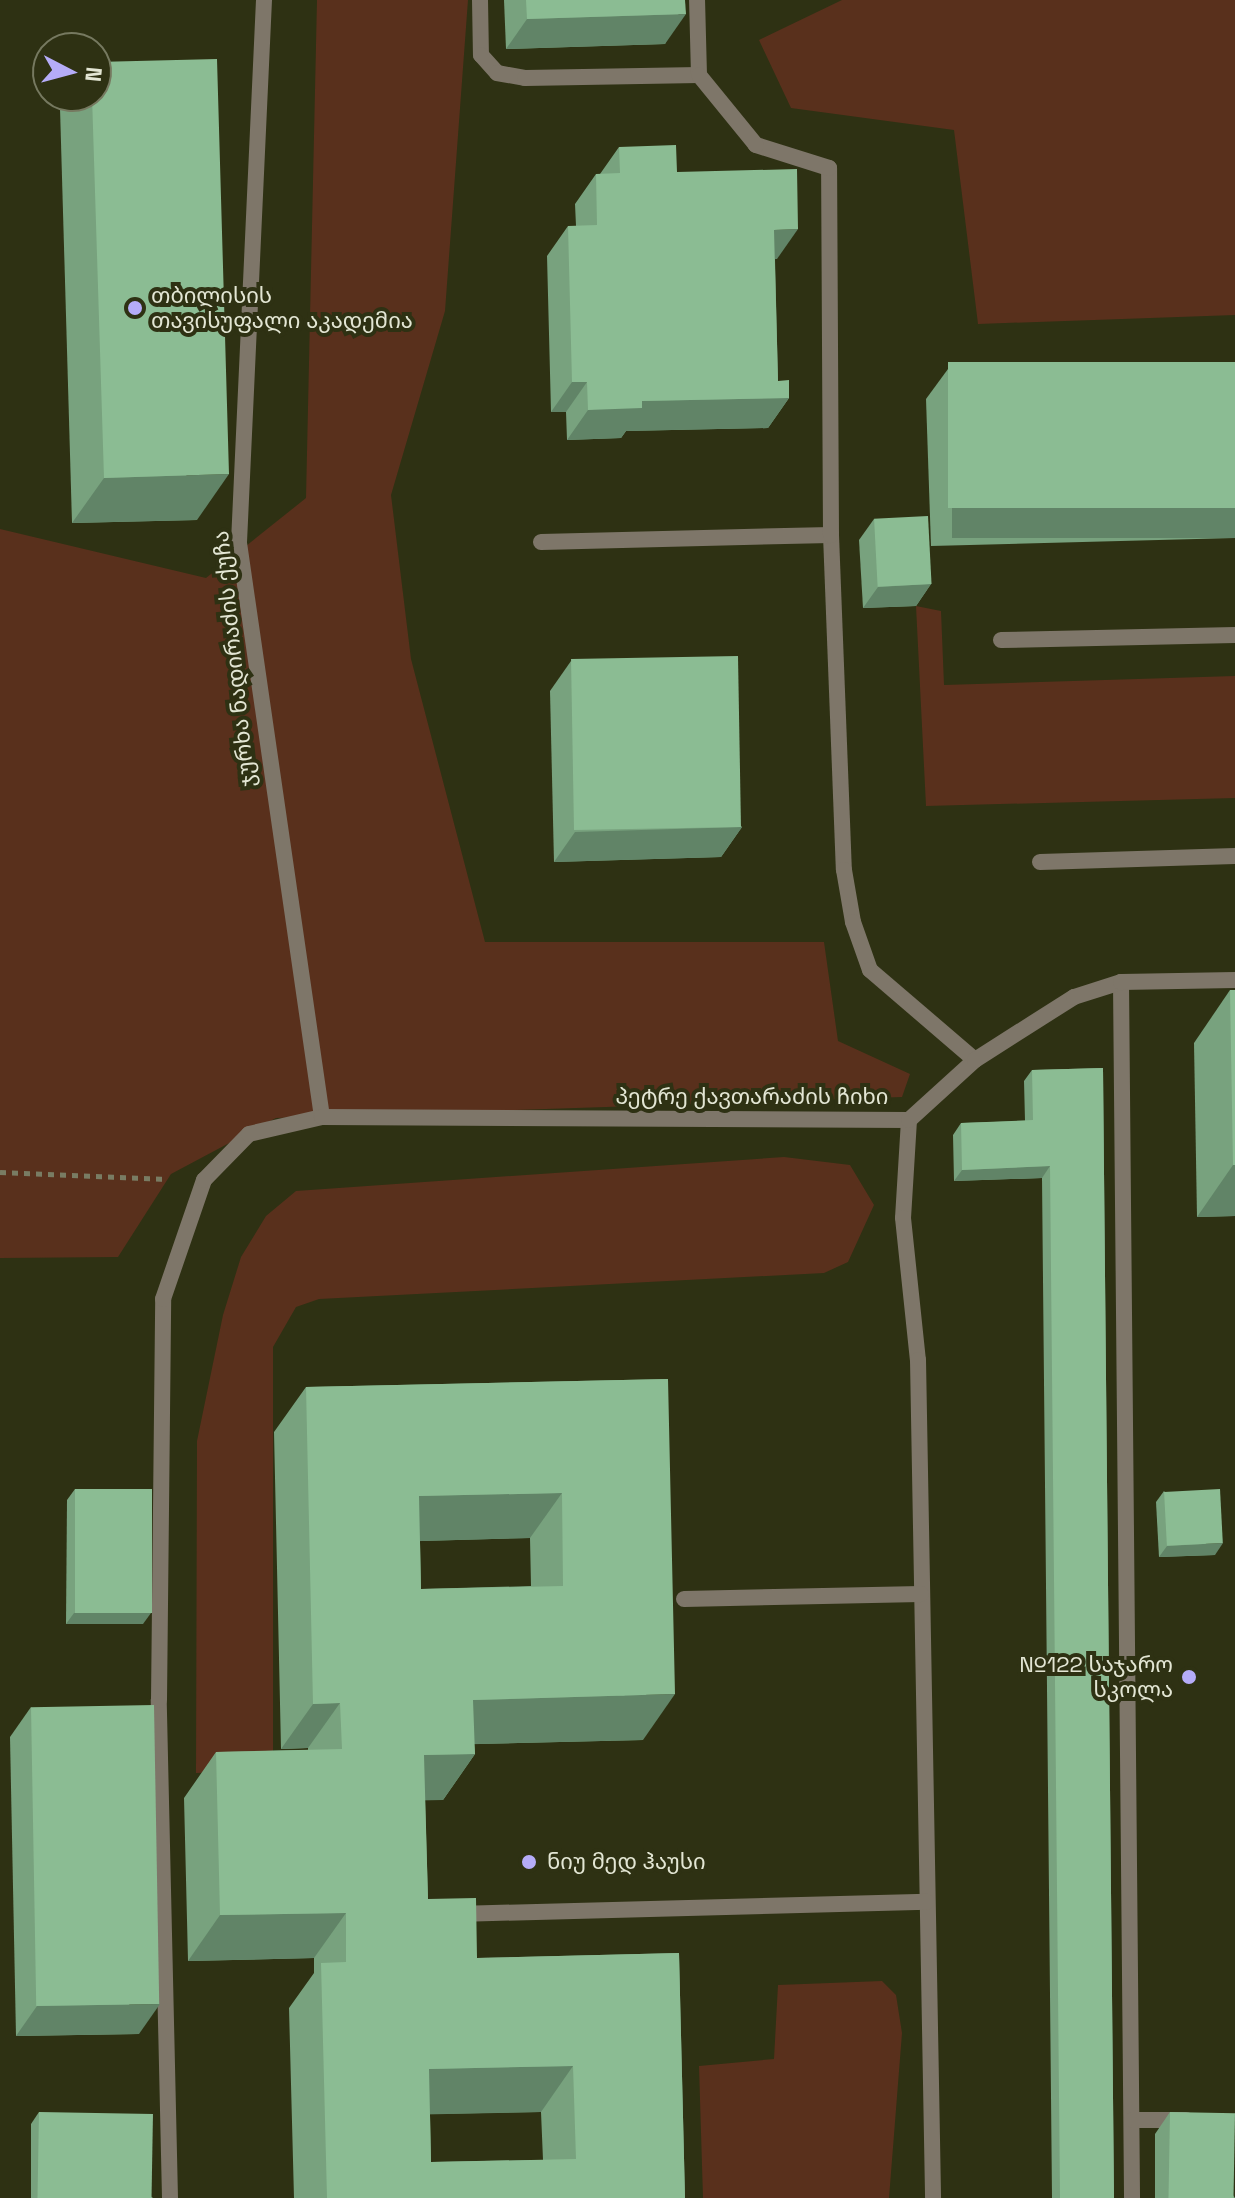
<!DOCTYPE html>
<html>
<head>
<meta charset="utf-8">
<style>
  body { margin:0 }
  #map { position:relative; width:1235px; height:2198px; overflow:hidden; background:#2e3113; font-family:"Space Grotesk","Noto Sans Georgian",sans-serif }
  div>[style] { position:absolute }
  .green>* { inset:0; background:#59301c }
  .path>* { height:5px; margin-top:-2.5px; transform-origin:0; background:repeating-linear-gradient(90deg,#797c63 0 6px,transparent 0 12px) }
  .lane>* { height:16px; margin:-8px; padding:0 8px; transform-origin:8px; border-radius:8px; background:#7e7669 }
  .street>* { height:16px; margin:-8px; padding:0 8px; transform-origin:8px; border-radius:8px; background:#7e7669 }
  .wall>* { inset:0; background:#78a27e }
  .shaded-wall>* { inset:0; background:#618467; transform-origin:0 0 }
  .building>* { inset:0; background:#8bbc93; transform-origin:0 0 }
  .dots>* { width:22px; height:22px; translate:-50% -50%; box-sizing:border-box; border:4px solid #2e3113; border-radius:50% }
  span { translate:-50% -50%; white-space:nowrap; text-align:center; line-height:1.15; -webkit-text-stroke:8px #2e3113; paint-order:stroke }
  .poi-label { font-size:22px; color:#e3e6d4 }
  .left { translate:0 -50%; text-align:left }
  .right { translate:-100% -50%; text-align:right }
  .street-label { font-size:22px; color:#e3e6d4 }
  .north { position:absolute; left:32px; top:32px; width:80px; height:80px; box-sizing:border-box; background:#2e3113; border:2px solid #767960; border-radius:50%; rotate:96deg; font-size:22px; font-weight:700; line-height:32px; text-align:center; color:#e3e6d4 }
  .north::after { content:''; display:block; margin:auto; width:28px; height:36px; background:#b5acf8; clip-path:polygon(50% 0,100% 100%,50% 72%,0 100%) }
</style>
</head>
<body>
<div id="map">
  <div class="green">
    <div style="clip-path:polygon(317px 0,468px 0,445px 311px,391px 495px,411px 659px,485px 942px,824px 942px,838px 1041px,910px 1074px,902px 1097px,276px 1118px,171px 1174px,118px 1257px,0 1258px,0 529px,206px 578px,306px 498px)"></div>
    <div style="clip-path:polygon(842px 0,1235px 0,1235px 315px,978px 324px,954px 130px,791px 108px,759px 40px)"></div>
    <div style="clip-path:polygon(916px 606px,941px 611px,944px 685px,1235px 676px,1235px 798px,926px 806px)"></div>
    <div style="clip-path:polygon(784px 1157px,850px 1165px,874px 1205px,848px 1262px,824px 1273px,319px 1299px,296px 1307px,273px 1347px,273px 1770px,196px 1773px,197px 1441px,223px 1315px,241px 1257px,266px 1216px,296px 1191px)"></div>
    <div style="clip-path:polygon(882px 1981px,896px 1995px,902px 2033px,889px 2198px,703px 2198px,699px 2066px,774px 2059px,778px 1985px)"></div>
  </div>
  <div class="path">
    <div style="left:0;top:1172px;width:167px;rotate:2.4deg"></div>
  </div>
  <div class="lane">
    <div style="left:480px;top:0;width:55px;rotate:89deg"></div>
    <div style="left:481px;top:55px;width:24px;rotate:48deg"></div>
    <div style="left:497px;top:73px;width:28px;rotate:10deg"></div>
    <div style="left:525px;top:78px;width:174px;rotate:-1deg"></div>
    <div style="left:699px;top:75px;width:75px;rotate:-91.5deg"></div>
    <div style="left:831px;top:535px;width:335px;rotate:87.8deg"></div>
    <div style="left:844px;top:870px;width:53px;rotate:80.2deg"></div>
    <div style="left:853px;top:922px;width:51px;rotate:70.5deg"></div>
    <div style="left:870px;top:970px;width:138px;rotate:40.6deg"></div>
    <div style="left:541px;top:542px;width:290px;rotate:-1.4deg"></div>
    <div style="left:831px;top:535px;width:367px;rotate:-90.3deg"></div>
    <div style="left:829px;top:168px;width:77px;rotate:-162.5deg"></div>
    <div style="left:756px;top:145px;width:90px;rotate:-129.2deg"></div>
    <div style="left:1001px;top:640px;width:234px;rotate:-1.2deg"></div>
    <div style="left:1040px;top:862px;width:195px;rotate:-1.8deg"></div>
    <div style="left:1121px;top:982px;width:1216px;rotate:89.48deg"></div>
    <div style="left:909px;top:1120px;width:98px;rotate:93.5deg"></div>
    <div style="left:903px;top:1218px;width:143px;rotate:84deg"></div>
    <div style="left:918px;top:1360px;width:838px;rotate:88.97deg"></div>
    <div style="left:684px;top:1599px;width:237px;rotate:-1.2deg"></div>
    <div style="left:457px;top:1914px;width:470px;rotate:-1.5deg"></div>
    <div style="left:1132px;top:2120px;width:54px"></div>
    <div style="left:170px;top:2198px;width:498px;rotate:-91.3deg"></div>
    <div style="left:159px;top:1700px;width:401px;rotate:-89.4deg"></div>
    <div style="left:163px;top:1299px;width:126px;rotate:-71deg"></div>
    <div style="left:204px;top:1180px;width:64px;rotate:-45.6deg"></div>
    <div style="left:249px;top:1134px;width:75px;rotate:-13.1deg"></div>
  </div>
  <div class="street">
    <div style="left:264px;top:0;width:544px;rotate:92.64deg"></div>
    <div style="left:239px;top:543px;width:580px;rotate:81.77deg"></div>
    <div style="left:322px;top:1117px;width:587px;rotate:0.29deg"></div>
    <div style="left:909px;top:1120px;width:89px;rotate:-42.3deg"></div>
    <div style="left:975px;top:1060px;width:117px;rotate:-32.5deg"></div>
    <div style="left:1074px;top:997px;width:49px;rotate:-17.7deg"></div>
    <div style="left:1121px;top:982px;width:114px;rotate:-1deg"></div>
  </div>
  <div class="wall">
    <div style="clip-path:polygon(504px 0,685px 0,665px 44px,506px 49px)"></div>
    <div style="clip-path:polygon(68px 96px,96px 96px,197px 520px,72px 523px,60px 108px)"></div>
    <div style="clip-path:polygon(619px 147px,677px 172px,777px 259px,775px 259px,778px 381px,789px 398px,768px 428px,626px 431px,621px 438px,567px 440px,566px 412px,551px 412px,547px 256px,568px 226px,576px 226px,575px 204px,596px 174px,600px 174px)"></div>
    <div style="clip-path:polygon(1235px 362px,1235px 538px,931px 546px,926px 399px,948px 369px)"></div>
    <div style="clip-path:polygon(874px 519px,931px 584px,916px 606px,863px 608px,859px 540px)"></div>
    <div style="clip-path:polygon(571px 661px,742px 827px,721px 857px,554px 862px,550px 691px)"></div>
    <div style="clip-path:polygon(1230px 990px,1235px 990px,1235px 1216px,1197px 1217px,1194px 1043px)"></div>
    <div style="clip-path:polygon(1103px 1068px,1114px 2198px,1052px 2198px,1042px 1178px,954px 1181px,953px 1135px,961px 1123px,1025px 1121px,1024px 1081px,1032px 1070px)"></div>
    <div style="clip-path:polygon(evenodd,668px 1379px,643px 1740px,474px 1744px,475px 1754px,443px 1800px,425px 1800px,428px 1899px,477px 1958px,679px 1953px,685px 2198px,294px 2198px,289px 2008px,314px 1973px,314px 1958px,188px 1961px,184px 1798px,216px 1752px,308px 1750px,308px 1748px,281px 1749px,274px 1432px,306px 1387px,668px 1379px,530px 1538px,531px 1586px,421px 1589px,420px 1541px,530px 1538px,668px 1379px,541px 2112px,543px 2160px,431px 2162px,430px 2114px,541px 2112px)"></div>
    <div style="clip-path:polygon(75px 1489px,143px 1624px,66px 1624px,67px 1500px)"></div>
    <div style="clip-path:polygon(1164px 1491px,1215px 1555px,1159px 1557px,1156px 1502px)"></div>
    <div style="clip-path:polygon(31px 1707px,139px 2034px,16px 2036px,10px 1737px)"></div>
    <div style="clip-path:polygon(39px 2112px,153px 2198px,31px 2198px,31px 2124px)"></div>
    <div style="clip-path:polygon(1170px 2112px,1235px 2198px,1155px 2198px,1155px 2134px)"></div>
  </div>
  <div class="shaded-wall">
    <div style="clip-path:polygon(686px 14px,665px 44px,506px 49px,527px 19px)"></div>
    <div style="clip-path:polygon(798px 229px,777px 259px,753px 260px,774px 230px)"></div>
    <div style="clip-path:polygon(572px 382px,587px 382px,566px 412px,551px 412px)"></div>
    <div style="clip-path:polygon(789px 398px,768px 428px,626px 431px,621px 438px,567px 440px,588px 410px,642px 401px)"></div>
    <div style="clip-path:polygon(229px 474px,197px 520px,72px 523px,104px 478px)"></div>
    <div style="left:1235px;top:508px;width:30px;height:283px;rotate:90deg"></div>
    <div style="clip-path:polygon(931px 584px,916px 606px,863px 608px,878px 587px)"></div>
    <div style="clip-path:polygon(742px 827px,721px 857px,554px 862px,575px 832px)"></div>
    <div style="clip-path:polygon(1233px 1165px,1235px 1165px,1235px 1216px,1197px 1217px)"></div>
    <div style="clip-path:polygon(1050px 1166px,1042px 1178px,954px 1181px,962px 1170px)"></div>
    <div style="clip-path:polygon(562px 1493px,530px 1538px,387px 1542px,419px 1496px)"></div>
    <div style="clip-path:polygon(1223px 1543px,1215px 1555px,1159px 1557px,1167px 1546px)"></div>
    <div style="clip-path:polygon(74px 1613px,151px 1613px,143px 1624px,66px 1624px)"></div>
    <div style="clip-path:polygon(675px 1694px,643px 1740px,441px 1745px,473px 1700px)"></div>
    <div style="clip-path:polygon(340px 1703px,308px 1748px,281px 1749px,313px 1704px)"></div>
    <div style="clip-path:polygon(475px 1754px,443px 1800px,392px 1801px,424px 1755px)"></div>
    <div style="clip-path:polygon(346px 1913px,314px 1958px,188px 1961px,220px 1915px)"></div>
    <div style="clip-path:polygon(160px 2004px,139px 2034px,16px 2036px,37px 2006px)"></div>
    <div style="clip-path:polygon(573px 2066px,541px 2112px,398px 2115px,429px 2069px)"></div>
  </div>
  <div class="building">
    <div style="clip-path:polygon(526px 0,685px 0,686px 14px,527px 19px)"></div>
    <div style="clip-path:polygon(217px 59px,229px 474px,104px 478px,92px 96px,96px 96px,96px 62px)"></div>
    <div style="clip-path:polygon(676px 145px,677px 172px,797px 169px,798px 229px,774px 230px,778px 381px,789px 380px,789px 398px,642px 401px,642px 408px,588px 410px,587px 382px,572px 382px,568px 226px,597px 225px,596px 174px,620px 173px,619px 147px)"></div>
    <div style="left:1235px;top:362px;width:146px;height:287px;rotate:90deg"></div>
    <div style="left:928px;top:516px;width:68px;height:54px;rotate:87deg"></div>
    <div style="left:738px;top:656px;width:171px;height:167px;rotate:89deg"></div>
    <div style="clip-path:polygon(1230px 990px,1235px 990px,1235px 1165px,1233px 1165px)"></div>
    <div style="clip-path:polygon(1103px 1068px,1114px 2198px,1060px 2198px,1050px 1166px,962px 1170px,961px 1123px,1033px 1120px,1032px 1070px)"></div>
    <div style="clip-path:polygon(evenodd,668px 1379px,675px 1694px,473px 1700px,475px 1754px,424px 1755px,428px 1899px,476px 1898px,477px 1958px,679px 1953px,685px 2198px,327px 2198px,321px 1963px,346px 1962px,346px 1913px,220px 1915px,216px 1752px,342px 1749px,340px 1703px,313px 1704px,306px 1387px,668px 1379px,562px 1493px,563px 1586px,421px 1589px,419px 1496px,562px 1493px,668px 1379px,573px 2066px,576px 2159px,431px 2162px,429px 2069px,573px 2066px)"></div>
    <div style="left:75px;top:1489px;width:77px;height:124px"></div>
    <div style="left:1220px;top:1489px;width:54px;height:56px;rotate:87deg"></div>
    <div style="left:154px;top:1705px;width:299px;height:123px;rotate:89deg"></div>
    <div style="left:39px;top:2112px;width:114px;height:86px;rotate:1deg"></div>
    <div style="left:1170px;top:2112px;width:65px;height:86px;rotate:1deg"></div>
  </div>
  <div class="dots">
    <div style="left:135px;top:308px;background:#b5acf8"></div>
    <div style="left:1189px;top:1677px;background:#b5acf8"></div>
    <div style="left:529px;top:1862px;background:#b5acf8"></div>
  </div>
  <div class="poi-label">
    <span class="left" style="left:151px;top:308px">თბილისის<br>თავისუფალი აკადემია</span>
    <span class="right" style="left:1173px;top:1677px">№122 საჯარო<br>სკოლა</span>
    <span class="left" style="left:547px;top:1862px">ნიუ მედ ჰაუსი</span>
  </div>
  <div class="street-label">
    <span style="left:234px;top:659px;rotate:-96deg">ჯურხა ნადირაძის ქუჩა</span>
    <span style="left:752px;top:1097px">პეტრე ქავთარაძის ჩიხი</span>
  </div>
  <div class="north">N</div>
</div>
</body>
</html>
